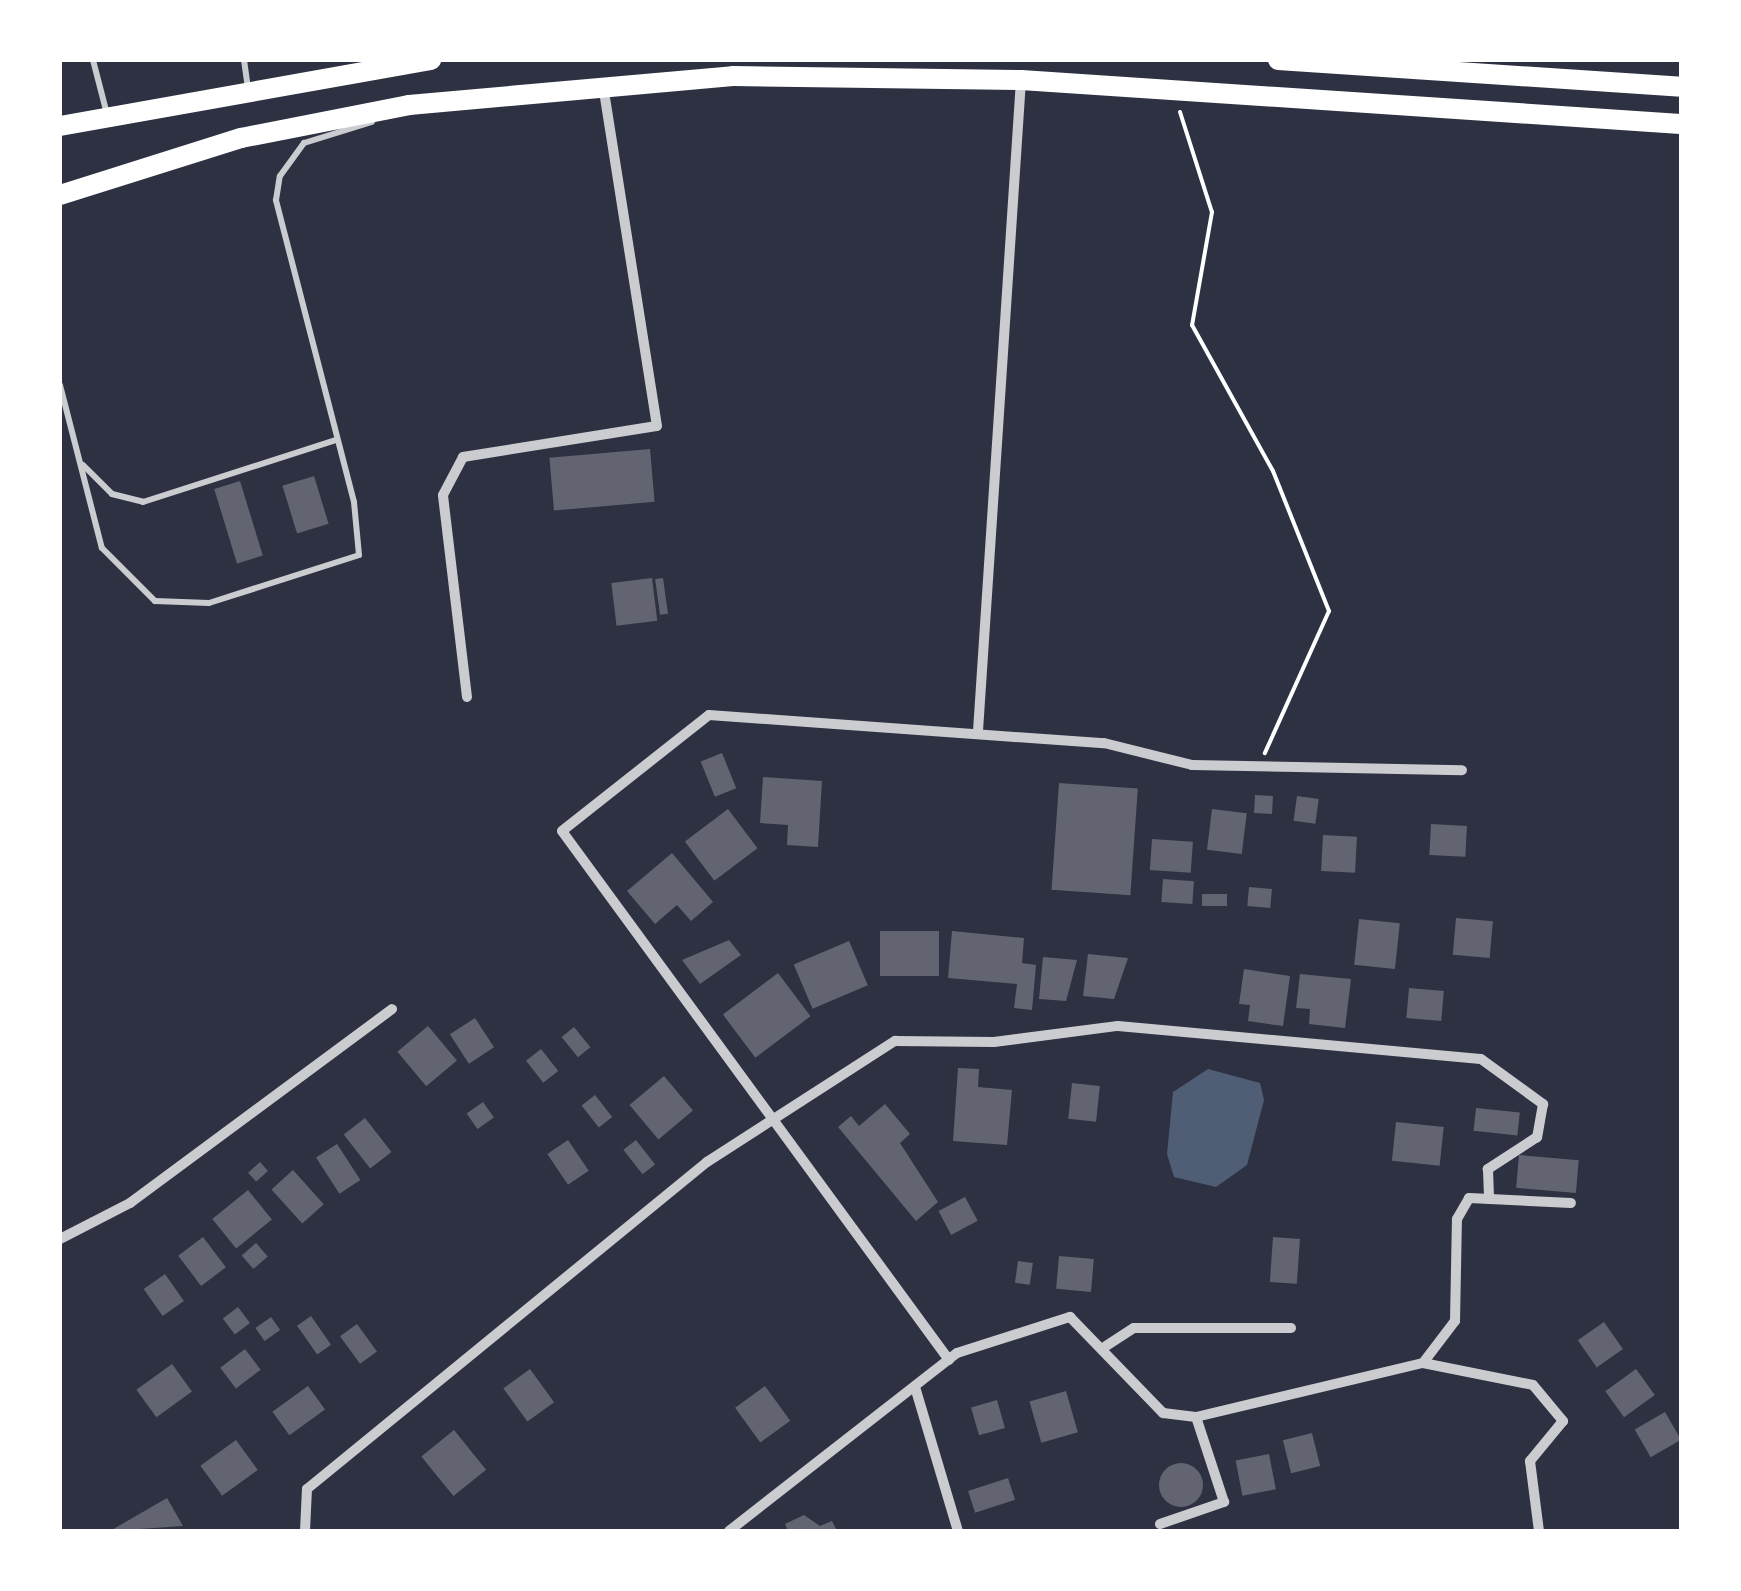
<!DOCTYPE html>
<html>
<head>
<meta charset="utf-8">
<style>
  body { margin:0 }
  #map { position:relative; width:1741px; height:1591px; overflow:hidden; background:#2d3142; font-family:"Sofia Sans Condensed",sans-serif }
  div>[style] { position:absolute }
  .water>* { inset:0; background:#4f5d75 }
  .building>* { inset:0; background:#626471; transform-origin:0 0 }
  .round { border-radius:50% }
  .path>* { height:4px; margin:-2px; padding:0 2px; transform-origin:2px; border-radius:2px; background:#fff }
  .service>* { height:6px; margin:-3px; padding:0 3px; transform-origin:3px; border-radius:3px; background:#caccd0 }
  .minor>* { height:10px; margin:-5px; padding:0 5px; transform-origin:5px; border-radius:5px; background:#caccd0 }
  .primary>* { height:20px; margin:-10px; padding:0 10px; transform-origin:10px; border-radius:10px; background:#fff }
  span { translate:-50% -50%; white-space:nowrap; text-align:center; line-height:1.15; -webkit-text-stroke:10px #fff; paint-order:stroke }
  .frame { position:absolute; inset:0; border:62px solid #fff; pointer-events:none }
</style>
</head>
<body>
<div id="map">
  <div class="water">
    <div style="clip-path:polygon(1208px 1069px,1260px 1083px,1264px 1100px,1247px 1165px,1216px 1187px,1174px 1177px,1167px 1154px,1173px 1092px)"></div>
  </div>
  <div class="building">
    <div style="left:650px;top:449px;width:53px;height:101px;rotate:85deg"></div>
    <div style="left:314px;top:476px;width:50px;height:33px;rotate:73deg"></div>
    <div style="left:240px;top:481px;width:78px;height:27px;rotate:73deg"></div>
    <div style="left:652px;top:578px;width:43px;height:41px;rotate:83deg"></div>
    <div style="left:663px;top:578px;width:36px;height:8px;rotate:82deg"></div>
    <div style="left:722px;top:753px;width:38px;height:23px;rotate:68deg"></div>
    <div style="clip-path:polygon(763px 777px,822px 781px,818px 847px,787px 845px,788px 825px,760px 823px)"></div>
    <div style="left:1059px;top:783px;width:79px;height:107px;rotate:4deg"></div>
    <div style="left:1255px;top:795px;width:18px;height:18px;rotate:3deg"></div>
    <div style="left:1297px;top:796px;width:22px;height:25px;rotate:8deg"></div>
    <div style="left:728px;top:809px;width:49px;height:54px;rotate:53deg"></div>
    <div style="left:1212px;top:809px;width:35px;height:41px;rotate:7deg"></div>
    <div style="left:1431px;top:824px;width:36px;height:31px;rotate:3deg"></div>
    <div style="left:1323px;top:835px;width:34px;height:36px;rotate:3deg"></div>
    <div style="left:1152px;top:839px;width:41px;height:31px;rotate:4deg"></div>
    <div style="clip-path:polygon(672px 853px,713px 902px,691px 921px,677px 905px,655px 924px,627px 891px)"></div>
    <div style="left:1163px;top:879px;width:31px;height:23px;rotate:4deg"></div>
    <div style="left:1249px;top:887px;width:23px;height:19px;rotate:5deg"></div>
    <div style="left:1202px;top:894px;width:25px;height:12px"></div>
    <div style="left:1456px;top:918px;width:37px;height:37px;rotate:5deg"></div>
    <div style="left:1359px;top:919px;width:41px;height:46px;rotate:6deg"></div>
    <div style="left:880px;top:931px;width:59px;height:45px"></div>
    <div style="clip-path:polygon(952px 931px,1024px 938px,1022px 963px,1036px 965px,1032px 1010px,1014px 1008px,1017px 984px,948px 978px)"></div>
    <div style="clip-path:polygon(729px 940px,741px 955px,700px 984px,682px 960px)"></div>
    <div style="left:849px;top:941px;width:48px;height:60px;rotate:67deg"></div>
    <div style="clip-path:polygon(1088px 954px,1128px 958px,1114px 999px,1083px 996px)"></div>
    <div style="clip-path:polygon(1043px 957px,1077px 960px,1066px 1001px,1039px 999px)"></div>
    <div style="clip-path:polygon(1244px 969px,1290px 976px,1283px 1026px,1248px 1021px,1250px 1005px,1239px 1004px)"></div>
    <div style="left:778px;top:973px;width:54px;height:69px;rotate:53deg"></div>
    <div style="clip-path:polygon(1300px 974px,1351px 979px,1345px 1028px,1309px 1024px,1310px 1009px,1296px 1008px)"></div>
    <div style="left:1409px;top:988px;width:35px;height:30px;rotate:5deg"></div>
    <div style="left:475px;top:1018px;width:35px;height:30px;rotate:57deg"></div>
    <div style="left:428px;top:1026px;width:45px;height:40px;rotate:50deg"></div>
    <div style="left:574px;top:1027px;width:26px;height:16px;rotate:51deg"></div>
    <div style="left:541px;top:1049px;width:28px;height:19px;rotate:52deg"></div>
    <div style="clip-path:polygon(958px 1068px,979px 1069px,978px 1087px,1012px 1090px,1007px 1145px,953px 1141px)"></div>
    <div style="left:664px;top:1076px;width:45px;height:45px;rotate:50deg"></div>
    <div style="left:1072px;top:1083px;width:28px;height:36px;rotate:6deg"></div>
    <div style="left:595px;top:1095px;width:28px;height:17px;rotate:52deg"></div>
    <div style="left:483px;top:1102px;width:19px;height:20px;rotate:55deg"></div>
    <div style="clip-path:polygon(885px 1104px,910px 1134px,900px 1143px,938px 1202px,916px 1221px,838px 1127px,851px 1116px,859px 1126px)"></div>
    <div style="left:1476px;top:1108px;width:44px;height:23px;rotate:6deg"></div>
    <div style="left:365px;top:1118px;width:43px;height:27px;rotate:52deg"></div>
    <div style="left:1396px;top:1122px;width:48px;height:39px;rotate:6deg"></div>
    <div style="left:568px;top:1140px;width:37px;height:25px;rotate:56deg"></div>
    <div style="left:636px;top:1140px;width:31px;height:16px;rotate:52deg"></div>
    <div style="left:337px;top:1144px;width:43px;height:25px;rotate:57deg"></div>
    <div style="left:1519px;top:1155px;width:60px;height:33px;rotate:5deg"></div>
    <div style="left:260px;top:1162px;width:12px;height:16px;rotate:48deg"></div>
    <div style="left:293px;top:1170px;width:46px;height:29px;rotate:48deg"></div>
    <div style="left:248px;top:1190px;width:38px;height:46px;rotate:51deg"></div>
    <div style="left:965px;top:1197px;width:27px;height:30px;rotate:62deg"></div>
    <div style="left:203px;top:1237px;width:38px;height:31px;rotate:53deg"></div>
    <div style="left:1273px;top:1237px;width:27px;height:45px;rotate:4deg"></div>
    <div style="left:256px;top:1243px;width:18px;height:19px;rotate:49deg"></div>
    <div style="left:1059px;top:1256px;width:35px;height:33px;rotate:5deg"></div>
    <div style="left:1018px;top:1261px;width:15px;height:22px;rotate:8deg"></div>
    <div style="left:165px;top:1274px;width:33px;height:26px;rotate:55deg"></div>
    <div style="left:238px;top:1307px;width:20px;height:19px;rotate:53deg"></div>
    <div style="left:311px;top:1316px;width:35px;height:17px;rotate:55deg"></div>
    <div style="left:271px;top:1317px;width:16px;height:19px;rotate:55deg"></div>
    <div style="left:1604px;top:1322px;width:33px;height:32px;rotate:55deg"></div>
    <div style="left:357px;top:1324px;width:34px;height:21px;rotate:54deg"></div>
    <div style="left:245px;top:1349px;width:26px;height:31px;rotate:53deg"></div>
    <div style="left:172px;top:1364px;width:34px;height:44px;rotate:54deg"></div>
    <div style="left:530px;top:1369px;width:41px;height:33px;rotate:54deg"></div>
    <div style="left:1636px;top:1369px;width:32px;height:38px;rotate:54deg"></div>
    <div style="left:308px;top:1386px;width:29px;height:44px;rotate:54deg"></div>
    <div style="left:765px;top:1386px;width:43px;height:37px;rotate:54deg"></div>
    <div style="left:1066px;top:1391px;width:43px;height:38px;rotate:74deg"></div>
    <div style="left:997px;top:1400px;width:29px;height:27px;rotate:74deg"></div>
    <div style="left:1665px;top:1412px;width:32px;height:35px;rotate:60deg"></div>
    <div style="left:454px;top:1430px;width:51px;height:42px;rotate:51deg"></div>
    <div style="left:1312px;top:1433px;width:34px;height:30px;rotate:76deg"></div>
    <div style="left:236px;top:1440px;width:37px;height:44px;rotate:54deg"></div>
    <div style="left:1269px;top:1454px;width:36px;height:34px;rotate:79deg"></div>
    <div class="round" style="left:1159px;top:1463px;width:44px;height:44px"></div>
    <div style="left:1008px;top:1478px;width:23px;height:42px;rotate:72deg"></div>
    <div style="clip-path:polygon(167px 1498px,183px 1526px,110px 1531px)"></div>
    <div style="clip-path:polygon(804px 1515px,820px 1526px,832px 1521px,837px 1531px,788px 1531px,785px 1524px)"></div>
  </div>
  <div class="path">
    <div style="left:1180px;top:112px;width:105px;rotate:72.3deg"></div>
    <div style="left:1212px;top:212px;width:115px;rotate:100deg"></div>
    <div style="left:1192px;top:325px;width:167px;rotate:61deg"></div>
    <div style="left:1273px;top:471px;width:151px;rotate:68.2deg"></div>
    <div style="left:1329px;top:611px;width:156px;rotate:114.3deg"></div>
  </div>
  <div class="service">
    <div style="left:93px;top:60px;width:56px;rotate:75.5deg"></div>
    <div style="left:244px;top:60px;width:28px;rotate:82deg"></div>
    <div style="left:60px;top:385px;width:168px;rotate:75.6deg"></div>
    <div style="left:102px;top:548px;width:75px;rotate:45deg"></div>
    <div style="left:155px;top:601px;width:54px;rotate:2.1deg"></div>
    <div style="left:209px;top:603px;width:157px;rotate:-17.7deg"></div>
    <div style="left:359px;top:555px;width:53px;rotate:-95.4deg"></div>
    <div style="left:354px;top:502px;width:312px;rotate:-104.5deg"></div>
    <div style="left:276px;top:200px;width:24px;rotate:-81deg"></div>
    <div style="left:280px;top:176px;width:41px;rotate:-54deg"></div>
    <div style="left:304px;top:143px;width:71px;rotate:-17.2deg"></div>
    <div style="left:83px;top:465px;width:41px;rotate:45deg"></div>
    <div style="left:112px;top:494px;width:32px;rotate:14deg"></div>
    <div style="left:143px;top:502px;width:203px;rotate:-17.8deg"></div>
  </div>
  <div class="minor">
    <div style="left:467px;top:697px;width:203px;rotate:-96.8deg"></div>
    <div style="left:443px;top:495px;width:43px;rotate:-62.2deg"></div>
    <div style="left:463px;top:457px;width:196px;rotate:-9.1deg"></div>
    <div style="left:657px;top:426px;width:346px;rotate:-99deg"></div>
    <div style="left:978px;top:731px;width:652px;rotate:-86.22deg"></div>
    <div style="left:60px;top:1239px;width:79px;rotate:-27.2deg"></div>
    <div style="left:130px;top:1203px;width:326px;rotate:-36.5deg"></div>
    <div style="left:1106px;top:1346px;width:33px;rotate:-33deg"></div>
    <div style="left:1134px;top:1328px;width:157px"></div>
    <div style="left:949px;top:1360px;width:655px;rotate:-126.19deg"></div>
    <div style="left:562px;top:831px;width:187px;rotate:-38.3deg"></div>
    <div style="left:709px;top:715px;width:396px;rotate:4.1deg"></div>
    <div style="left:1104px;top:743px;width:91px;rotate:14deg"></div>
    <div style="left:1192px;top:765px;width:270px;rotate:1.1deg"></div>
    <div style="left:1423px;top:1363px;width:53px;rotate:-52.7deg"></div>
    <div style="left:1455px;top:1321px;width:102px;rotate:-88.9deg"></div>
    <div style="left:1457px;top:1219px;width:24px;rotate:-60deg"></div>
    <div style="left:1469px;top:1198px;width:102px;rotate:2.8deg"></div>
    <div style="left:915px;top:1387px;width:150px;rotate:73.4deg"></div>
    <div style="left:1160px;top:1524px;width:68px;rotate:-19deg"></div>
    <div style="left:1224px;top:1502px;width:89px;rotate:-108.2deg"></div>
    <div style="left:305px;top:1531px;width:42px;rotate:-87.3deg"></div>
    <div style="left:307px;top:1489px;width:517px;rotate:-39.27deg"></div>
    <div style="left:707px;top:1162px;width:224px;rotate:-32.8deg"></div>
    <div style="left:895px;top:1041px;width:99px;rotate:0.6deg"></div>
    <div style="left:994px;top:1042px;width:125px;rotate:-7.4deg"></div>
    <div style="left:1118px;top:1026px;width:364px;rotate:5.2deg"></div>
    <div style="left:1481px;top:1059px;width:77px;rotate:36deg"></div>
    <div style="left:1543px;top:1104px;width:34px;rotate:100deg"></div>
    <div style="left:1537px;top:1137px;width:59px;rotate:146.9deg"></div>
    <div style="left:1488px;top:1169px;width:30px;rotate:88deg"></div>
    <div style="left:729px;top:1531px;width:289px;rotate:-38deg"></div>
    <div style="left:957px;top:1353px;width:119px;rotate:-17.7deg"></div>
    <div style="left:1070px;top:1317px;width:134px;rotate:45.9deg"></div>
    <div style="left:1163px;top:1413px;width:33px;rotate:7deg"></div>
    <div style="left:1196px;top:1417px;width:233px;rotate:-13.4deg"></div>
    <div style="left:1423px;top:1363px;width:112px;rotate:11.3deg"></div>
    <div style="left:1533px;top:1385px;width:47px;rotate:50.2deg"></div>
    <div style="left:1563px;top:1421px;width:52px;rotate:129.5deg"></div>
    <div style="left:1530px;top:1461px;width:71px;rotate:82.7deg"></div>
  </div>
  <div class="primary">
    <div style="left:1278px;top:60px;width:404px;rotate:3.8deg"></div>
    <div style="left:60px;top:126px;width:377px;rotate:-10.1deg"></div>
    <div style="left:60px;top:195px;width:190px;rotate:-17.5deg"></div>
    <div style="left:241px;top:138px;width:171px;rotate:-11.1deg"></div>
    <div style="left:409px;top:105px;width:325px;rotate:-5.1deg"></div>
    <div style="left:733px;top:76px;width:288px;rotate:0.8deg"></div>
    <div style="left:1021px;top:80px;width:661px;rotate:3.81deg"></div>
  </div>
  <div class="frame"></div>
</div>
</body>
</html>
